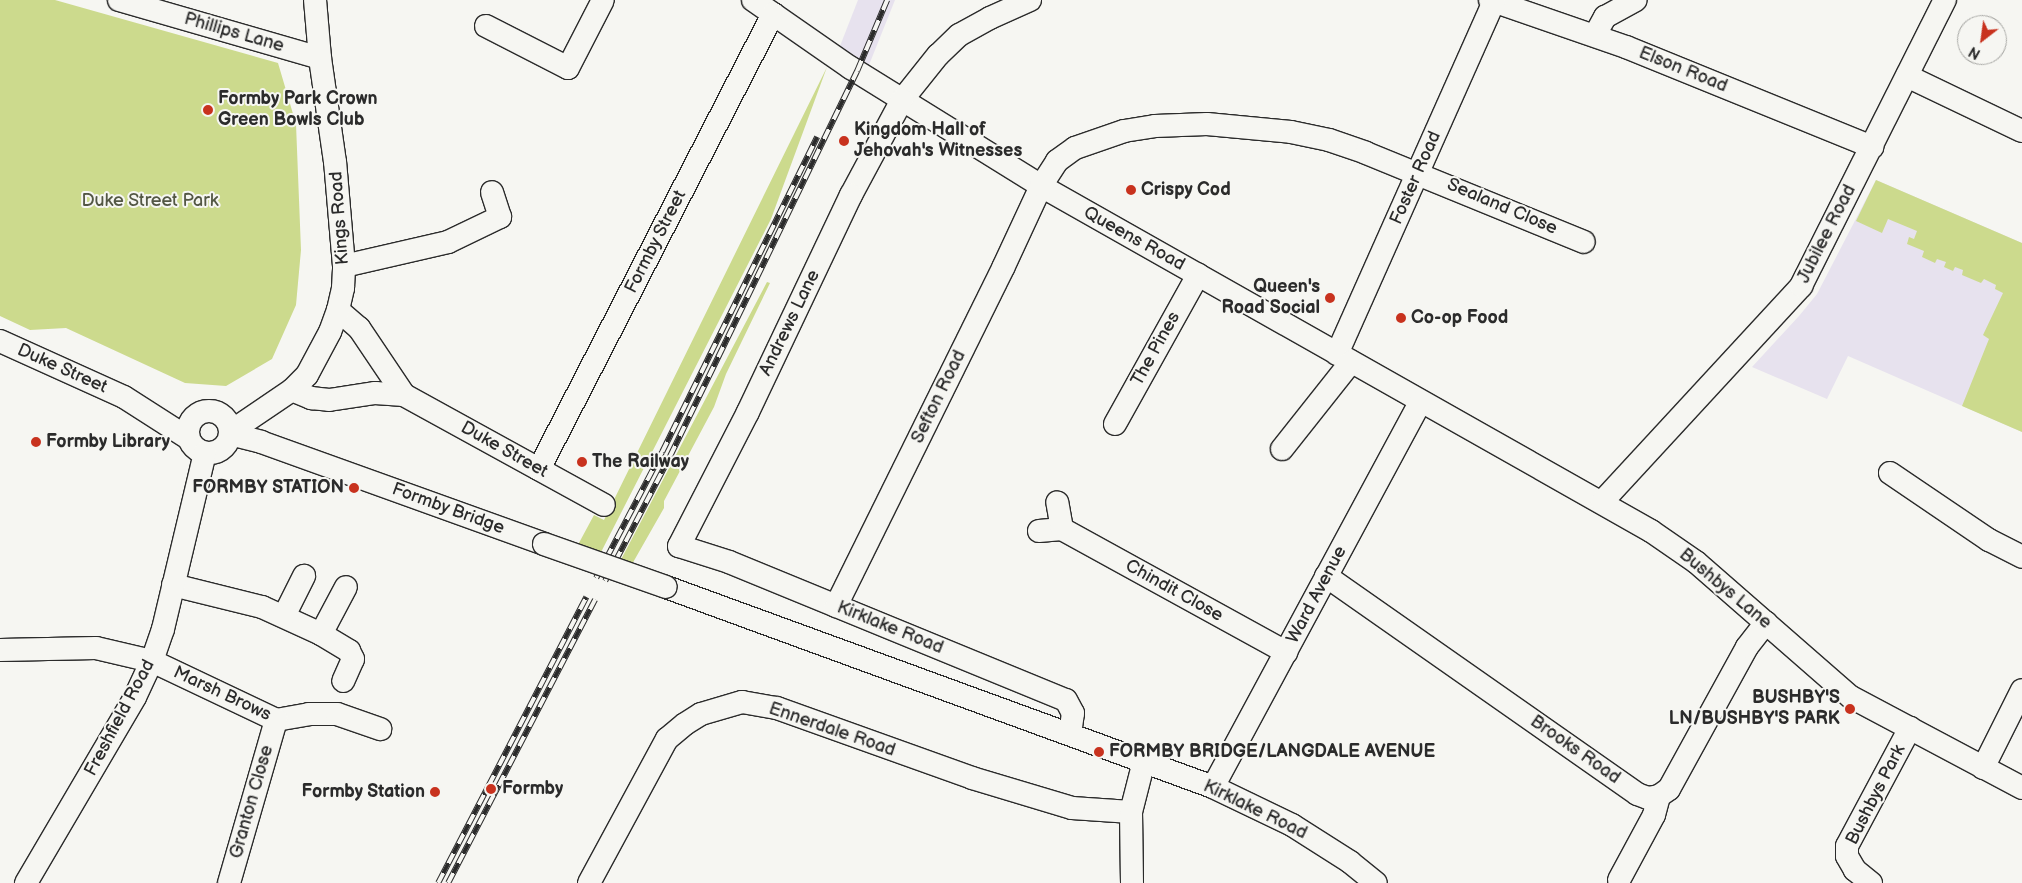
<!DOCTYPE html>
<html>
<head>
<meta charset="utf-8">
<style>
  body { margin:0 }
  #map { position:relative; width:2022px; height:883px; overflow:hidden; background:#f6f6f2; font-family:"Balsamiq Sans",sans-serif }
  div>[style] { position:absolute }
  .built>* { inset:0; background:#e7e2ee }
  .green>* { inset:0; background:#ccda8d }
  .roads { filter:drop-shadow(1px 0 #2b2b2b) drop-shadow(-1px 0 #2b2b2b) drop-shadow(0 1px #2b2b2b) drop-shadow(0 -1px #2b2b2b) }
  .minor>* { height:22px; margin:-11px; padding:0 11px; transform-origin:11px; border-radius:11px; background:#f6f6f2 }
  .minor>.ring { margin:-11px; padding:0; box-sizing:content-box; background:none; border:22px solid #f6f6f2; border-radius:50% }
  .rail>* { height:5.5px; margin-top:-2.75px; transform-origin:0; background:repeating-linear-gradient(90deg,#f6f6f2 0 11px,#2b2b2b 0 22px); box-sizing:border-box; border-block:1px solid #2b2b2b }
  .bridges { filter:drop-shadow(1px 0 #2b2b2b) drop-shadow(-1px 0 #2b2b2b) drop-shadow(0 1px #2b2b2b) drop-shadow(0 -1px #2b2b2b) }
  .minor-bridge>* { height:22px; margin:-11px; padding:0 11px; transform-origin:11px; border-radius:11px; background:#f6f6f2 }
  .dots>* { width:14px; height:14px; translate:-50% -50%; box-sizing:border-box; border:2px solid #f6f6f2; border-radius:50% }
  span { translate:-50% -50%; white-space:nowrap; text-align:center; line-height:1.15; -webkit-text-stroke:4px #f6f6f2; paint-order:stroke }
  .street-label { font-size:18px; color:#2b2b2b }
  .poi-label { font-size:18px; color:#2b2b2b; font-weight:700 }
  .left { translate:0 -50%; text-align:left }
  .right { translate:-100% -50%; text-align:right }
  .park-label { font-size:18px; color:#535744 }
  .north { position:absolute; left:1957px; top:15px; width:50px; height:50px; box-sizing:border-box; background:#f6f6f2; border:1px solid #a5a5a2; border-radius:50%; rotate:210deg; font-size:14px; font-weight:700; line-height:20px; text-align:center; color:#2b2b2b }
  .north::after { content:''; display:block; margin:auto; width:18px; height:22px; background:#c8321e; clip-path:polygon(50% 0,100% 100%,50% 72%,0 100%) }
</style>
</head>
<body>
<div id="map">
  <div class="built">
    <div style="clip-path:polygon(858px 0,895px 0,869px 65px,840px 46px)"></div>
    <div style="clip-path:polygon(1876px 180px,2022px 243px,2022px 432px,1848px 356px,1827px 399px,1752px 367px,1799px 316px,1817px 294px)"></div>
  </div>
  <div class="green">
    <div style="clip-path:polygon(0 0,55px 0,278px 63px,296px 124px,301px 250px,296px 305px,272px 359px,226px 386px,185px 383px,66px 328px,30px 330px,0 316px)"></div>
    <div style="clip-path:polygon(827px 67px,771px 219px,596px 562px,573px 554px,594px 515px,604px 520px)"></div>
    <div style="clip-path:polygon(1876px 180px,2022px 243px,2022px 432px,1962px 406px,1989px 339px,1983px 335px,2003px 293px,1995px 289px,1996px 285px,1984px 279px,1981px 283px,1962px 275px,1963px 270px,1955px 267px,1953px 271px,1944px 267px,1946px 262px,1937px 259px,1935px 263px,1922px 257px,1924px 251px,1907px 244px,1909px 237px,1914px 239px,1917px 231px,1888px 219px,1882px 233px,1856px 221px)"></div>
    <div style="clip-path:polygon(767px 282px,770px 283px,726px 374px,714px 407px,664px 501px,664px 508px,627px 573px,616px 569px)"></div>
  </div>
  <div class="roads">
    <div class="minor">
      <div style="left:119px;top:0;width:209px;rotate:16.1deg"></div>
      <div style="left:753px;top:0;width:119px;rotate:34.8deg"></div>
      <div style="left:851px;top:68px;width:224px;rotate:31.8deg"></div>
      <div style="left:1041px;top:186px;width:701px;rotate:29.49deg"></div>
      <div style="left:1651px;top:531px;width:55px;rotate:34.6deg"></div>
      <div style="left:1696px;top:562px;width:206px;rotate:41.1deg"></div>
      <div style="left:1851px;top:697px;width:194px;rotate:28deg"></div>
      <div style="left:1030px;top:0;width:44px;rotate:155.8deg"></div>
      <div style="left:990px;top:18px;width:35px;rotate:151deg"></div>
      <div style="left:959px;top:35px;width:29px;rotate:136deg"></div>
      <div style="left:938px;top:55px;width:58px;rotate:128.7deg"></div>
      <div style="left:902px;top:100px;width:108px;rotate:118.2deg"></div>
      <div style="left:851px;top:195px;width:240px;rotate:115.4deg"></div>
      <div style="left:748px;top:412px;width:151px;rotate:117.2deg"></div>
      <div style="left:679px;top:546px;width:52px;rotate:17.7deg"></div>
      <div style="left:729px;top:562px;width:364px;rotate:22.3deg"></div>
      <div style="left:1066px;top:700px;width:15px;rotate:62deg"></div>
      <div style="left:1073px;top:713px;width:21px;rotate:98deg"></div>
      <div style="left:1490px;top:0;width:144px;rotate:19.1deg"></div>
      <div style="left:1626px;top:47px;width:266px;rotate:22.1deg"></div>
      <div style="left:486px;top:26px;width:92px;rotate:27.1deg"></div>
      <div style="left:568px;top:68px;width:76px;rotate:-62.8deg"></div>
      <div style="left:1595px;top:35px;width:21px;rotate:-61deg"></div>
      <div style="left:1605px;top:17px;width:35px;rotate:-29deg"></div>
      <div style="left:1907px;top:76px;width:127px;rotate:25.6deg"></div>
      <div style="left:344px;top:266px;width:107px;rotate:-13deg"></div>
      <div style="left:448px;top:242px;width:58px;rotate:-25.7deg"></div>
      <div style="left:500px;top:217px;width:26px;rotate:-108deg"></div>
      <div style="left:338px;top:310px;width:28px;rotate:41deg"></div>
      <div style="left:359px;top:328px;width:81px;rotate:56.1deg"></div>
      <div style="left:0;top:341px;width:136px;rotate:24.3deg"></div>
      <div style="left:124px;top:397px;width:76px;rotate:32.6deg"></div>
      <div style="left:1337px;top:354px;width:386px;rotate:-66deg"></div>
      <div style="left:292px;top:390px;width:21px;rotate:23deg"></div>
      <div style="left:311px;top:398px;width:18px;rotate:6deg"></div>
      <div style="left:329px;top:400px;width:47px;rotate:-8.7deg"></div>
      <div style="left:375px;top:393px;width:29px;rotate:4deg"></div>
      <div style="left:404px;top:395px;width:228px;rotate:28.8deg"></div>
      <div class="ring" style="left:188px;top:411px;width:20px;height:20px"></div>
      <div style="left:1115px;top:424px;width:171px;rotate:-60.9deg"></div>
      <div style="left:230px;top:432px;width:75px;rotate:-34.1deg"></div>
      <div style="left:292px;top:390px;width:21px;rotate:-45deg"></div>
      <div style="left:307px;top:375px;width:49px;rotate:-61.9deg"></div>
      <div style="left:330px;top:332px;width:23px;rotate:-70deg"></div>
      <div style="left:338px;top:310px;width:23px;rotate:-77deg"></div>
      <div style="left:343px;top:288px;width:22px;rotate:-87deg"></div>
      <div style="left:344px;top:266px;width:104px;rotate:-94.9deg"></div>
      <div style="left:335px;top:162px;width:105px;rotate:-98.2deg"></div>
      <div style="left:320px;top:58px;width:58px;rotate:-94.9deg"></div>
      <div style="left:230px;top:434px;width:32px;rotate:14deg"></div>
      <div style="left:261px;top:442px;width:301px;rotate:19.8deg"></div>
      <div style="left:1282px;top:449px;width:111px;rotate:-51.6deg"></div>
      <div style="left:539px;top:469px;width:512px;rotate:-62.78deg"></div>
      <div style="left:1890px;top:473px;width:120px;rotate:34.1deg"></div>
      <div style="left:1989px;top:540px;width:37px;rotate:27deg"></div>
      <div style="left:1602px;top:502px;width:294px;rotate:-47.3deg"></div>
      <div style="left:1801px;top:286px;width:320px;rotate:-63.3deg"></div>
      <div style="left:1062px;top:529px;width:256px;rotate:28.8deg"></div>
      <div style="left:1039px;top:531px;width:23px;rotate:-5deg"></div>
      <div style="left:1062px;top:529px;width:27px;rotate:-100deg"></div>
      <div style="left:1326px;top:576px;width:380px;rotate:35deg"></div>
      <div style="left:1637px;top:794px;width:12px;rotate:20deg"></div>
      <div style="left:1648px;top:798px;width:11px;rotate:-10deg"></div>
      <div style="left:1659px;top:796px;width:12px;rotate:-35deg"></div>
      <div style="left:1669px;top:789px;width:162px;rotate:-61.2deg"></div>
      <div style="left:1747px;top:647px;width:31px;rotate:-52deg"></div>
      <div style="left:173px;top:585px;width:92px;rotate:13.9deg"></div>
      <div style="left:262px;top:607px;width:65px;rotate:24.6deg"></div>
      <div style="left:321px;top:634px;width:53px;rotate:-62deg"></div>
      <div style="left:666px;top:587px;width:582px;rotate:20.08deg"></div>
      <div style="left:1213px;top:787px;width:88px;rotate:25.7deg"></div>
      <div style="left:1292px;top:825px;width:69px;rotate:32.5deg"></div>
      <div style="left:1350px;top:862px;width:33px;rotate:39deg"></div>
      <div style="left:836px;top:606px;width:377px;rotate:-63.7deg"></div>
      <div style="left:1003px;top:268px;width:90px;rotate:-65.1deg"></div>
      <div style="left:1041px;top:186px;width:30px;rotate:-57deg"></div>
      <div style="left:1057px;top:161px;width:22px;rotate:-36deg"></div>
      <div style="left:1075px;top:148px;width:52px;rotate:-19.1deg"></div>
      <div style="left:1124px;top:131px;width:31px;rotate:-9deg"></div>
      <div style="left:1155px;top:126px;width:52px;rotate:-2.2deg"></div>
      <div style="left:1207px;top:124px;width:84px;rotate:5.4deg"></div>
      <div style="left:1291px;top:132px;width:39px;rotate:12deg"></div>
      <div style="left:1329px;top:140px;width:39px;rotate:19deg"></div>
      <div style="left:1366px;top:153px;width:235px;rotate:22.2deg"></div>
      <div style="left:284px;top:616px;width:45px;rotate:-63.4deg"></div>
      <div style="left:321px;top:634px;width:33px;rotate:31deg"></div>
      <div style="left:349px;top:651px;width:9px;rotate:63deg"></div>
      <div style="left:353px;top:659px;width:24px;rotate:114deg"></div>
      <div style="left:0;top:650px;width:96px;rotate:-1.2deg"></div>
      <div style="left:96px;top:648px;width:57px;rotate:13.1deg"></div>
      <div style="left:152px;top:661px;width:137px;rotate:25.4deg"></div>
      <div style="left:276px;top:720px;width:34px;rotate:-10deg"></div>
      <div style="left:309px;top:714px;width:28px"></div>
      <div style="left:337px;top:714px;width:46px;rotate:19.2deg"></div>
      <div style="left:1983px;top:768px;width:87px;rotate:-63.4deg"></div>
      <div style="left:1213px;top:787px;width:437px;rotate:-61.7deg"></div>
      <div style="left:1619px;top:880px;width:74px;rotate:-61.7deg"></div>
      <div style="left:1654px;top:815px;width:20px;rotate:-75deg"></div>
      <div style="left:26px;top:883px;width:216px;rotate:-59.6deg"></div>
      <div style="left:135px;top:697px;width:40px;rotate:-65deg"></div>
      <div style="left:152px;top:661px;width:34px;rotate:-71deg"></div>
      <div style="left:163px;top:629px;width:181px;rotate:-76.6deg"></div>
      <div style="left:229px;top:883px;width:170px;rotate:-73.9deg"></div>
      <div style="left:589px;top:883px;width:164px;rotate:-61.6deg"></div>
      <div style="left:667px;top:739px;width:23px;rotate:-40deg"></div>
      <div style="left:685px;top:724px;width:19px;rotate:-32deg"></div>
      <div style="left:701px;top:714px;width:43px;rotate:-16.3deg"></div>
      <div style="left:742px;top:702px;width:36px;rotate:10deg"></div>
      <div style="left:777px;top:708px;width:207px;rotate:19.7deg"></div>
      <div style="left:972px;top:778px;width:104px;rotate:16.7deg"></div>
      <div style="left:1072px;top:808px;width:59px;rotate:3.9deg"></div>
      <div style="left:1132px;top:883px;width:71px;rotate:-90.8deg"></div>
      <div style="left:1131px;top:812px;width:53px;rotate:-75.7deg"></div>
      <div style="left:1871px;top:883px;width:21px;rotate:-141deg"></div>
      <div style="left:1855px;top:870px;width:16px;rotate:-120deg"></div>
      <div style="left:1847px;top:856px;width:10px;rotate:-90deg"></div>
      <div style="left:1847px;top:846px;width:134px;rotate:-61.9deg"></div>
    </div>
  </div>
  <div class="rail">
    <div style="left:596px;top:578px;width:142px;rotate:-62.4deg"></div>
    <div style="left:662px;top:452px;width:351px;rotate:-63.8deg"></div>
    <div style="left:605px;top:581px;width:141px;rotate:-62.5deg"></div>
    <div style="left:670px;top:456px;width:428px;rotate:-64.1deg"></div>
    <div style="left:857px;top:71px;width:77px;rotate:-67.1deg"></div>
    <div style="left:438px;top:883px;width:322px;rotate:-62.6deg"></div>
    <div style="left:448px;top:883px;width:319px;rotate:-62.6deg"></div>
  </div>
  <div class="bridges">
    <div class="minor-bridge">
      <div style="left:544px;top:544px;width:129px;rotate:19.4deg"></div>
    </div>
  </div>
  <div class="dots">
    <div style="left:208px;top:110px;background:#c8321e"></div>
    <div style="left:844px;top:141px;background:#c8321e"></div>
    <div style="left:1131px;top:190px;background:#c8321e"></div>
    <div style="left:1330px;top:298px;background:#c8321e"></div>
    <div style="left:1401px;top:318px;background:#c8321e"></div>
    <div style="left:36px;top:442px;background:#c8321e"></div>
    <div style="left:582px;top:462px;background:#c8321e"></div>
    <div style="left:354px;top:488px;background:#c8321e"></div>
    <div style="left:1850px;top:709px;background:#c8321e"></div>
    <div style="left:1099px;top:752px;background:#c8321e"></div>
    <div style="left:491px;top:789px;background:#c8321e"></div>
    <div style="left:435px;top:792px;background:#c8321e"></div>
  </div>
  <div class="street-label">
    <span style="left:234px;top:33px;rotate:16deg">Phillips Lane</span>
    <span style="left:1683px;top:70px;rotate:22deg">Elson Road</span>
    <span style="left:1416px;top:178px;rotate:-66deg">Foster Road</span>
    <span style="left:1502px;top:207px;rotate:23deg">Sealand Close</span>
    <span style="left:340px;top:218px;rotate:-94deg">Kings Road</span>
    <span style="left:1827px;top:234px;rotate:-63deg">Jubilee Road</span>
    <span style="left:1134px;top:239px;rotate:29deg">Queens Road</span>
    <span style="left:656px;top:242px;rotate:-63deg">Formby Street</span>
    <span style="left:790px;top:323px;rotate:-64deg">Andrews Lane</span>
    <span style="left:1156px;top:349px;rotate:-61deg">The Pines</span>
    <span style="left:62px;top:369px;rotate:24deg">Duke Street</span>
    <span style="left:939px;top:397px;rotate:-64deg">Sefton Road</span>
    <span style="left:504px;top:450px;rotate:29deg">Duke Street</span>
    <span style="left:448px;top:509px;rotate:20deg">Formby Bridge</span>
    <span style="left:1725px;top:589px;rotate:40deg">Bushbys Lane</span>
    <span style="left:1174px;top:591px;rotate:29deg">Chindit Close</span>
    <span style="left:1317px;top:595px;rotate:-62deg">Ward Avenue</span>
    <span style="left:890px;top:628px;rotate:22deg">Kirklake Road</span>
    <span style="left:222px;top:694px;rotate:25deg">Marsh Brows</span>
    <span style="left:120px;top:718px;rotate:-62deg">Freshfield Road</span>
    <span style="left:832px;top:730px;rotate:19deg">Ennerdale Road</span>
    <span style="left:1575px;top:750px;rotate:35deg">Brooks Road</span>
    <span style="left:1876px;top:795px;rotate:-63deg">Bushbys Park</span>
    <span style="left:252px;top:802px;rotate:-74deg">Granton Close</span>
    <span style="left:1255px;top:810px;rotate:26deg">Kirklake Road</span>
  </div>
  <div class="poi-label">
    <span class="left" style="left:218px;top:110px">Formby Park Crown<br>Green Bowls Club</span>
    <span class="left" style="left:854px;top:141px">Kingdom Hall of<br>Jehovah's Witnesses</span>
    <span class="left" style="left:1141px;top:190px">Crispy Cod</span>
    <span class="right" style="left:1320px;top:298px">Queen's<br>Road Social</span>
    <span class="left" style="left:1411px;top:318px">Co-op Food</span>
    <span class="left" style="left:46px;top:442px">Formby Library</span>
    <span class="left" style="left:592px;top:462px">The Railway</span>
    <span class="right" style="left:344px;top:488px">FORMBY STATION</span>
    <span class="right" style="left:1840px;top:709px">BUSHBY'S<br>LN/BUSHBY'S PARK</span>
    <span class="left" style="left:1109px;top:752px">FORMBY BRIDGE/LANGDALE AVENUE</span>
    <span class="left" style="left:502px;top:789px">Formby</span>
    <span class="right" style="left:425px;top:792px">Formby Station</span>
  </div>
  <div class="park-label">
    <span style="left:150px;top:201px">Duke Street Park</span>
  </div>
  <div class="north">N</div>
</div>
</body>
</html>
